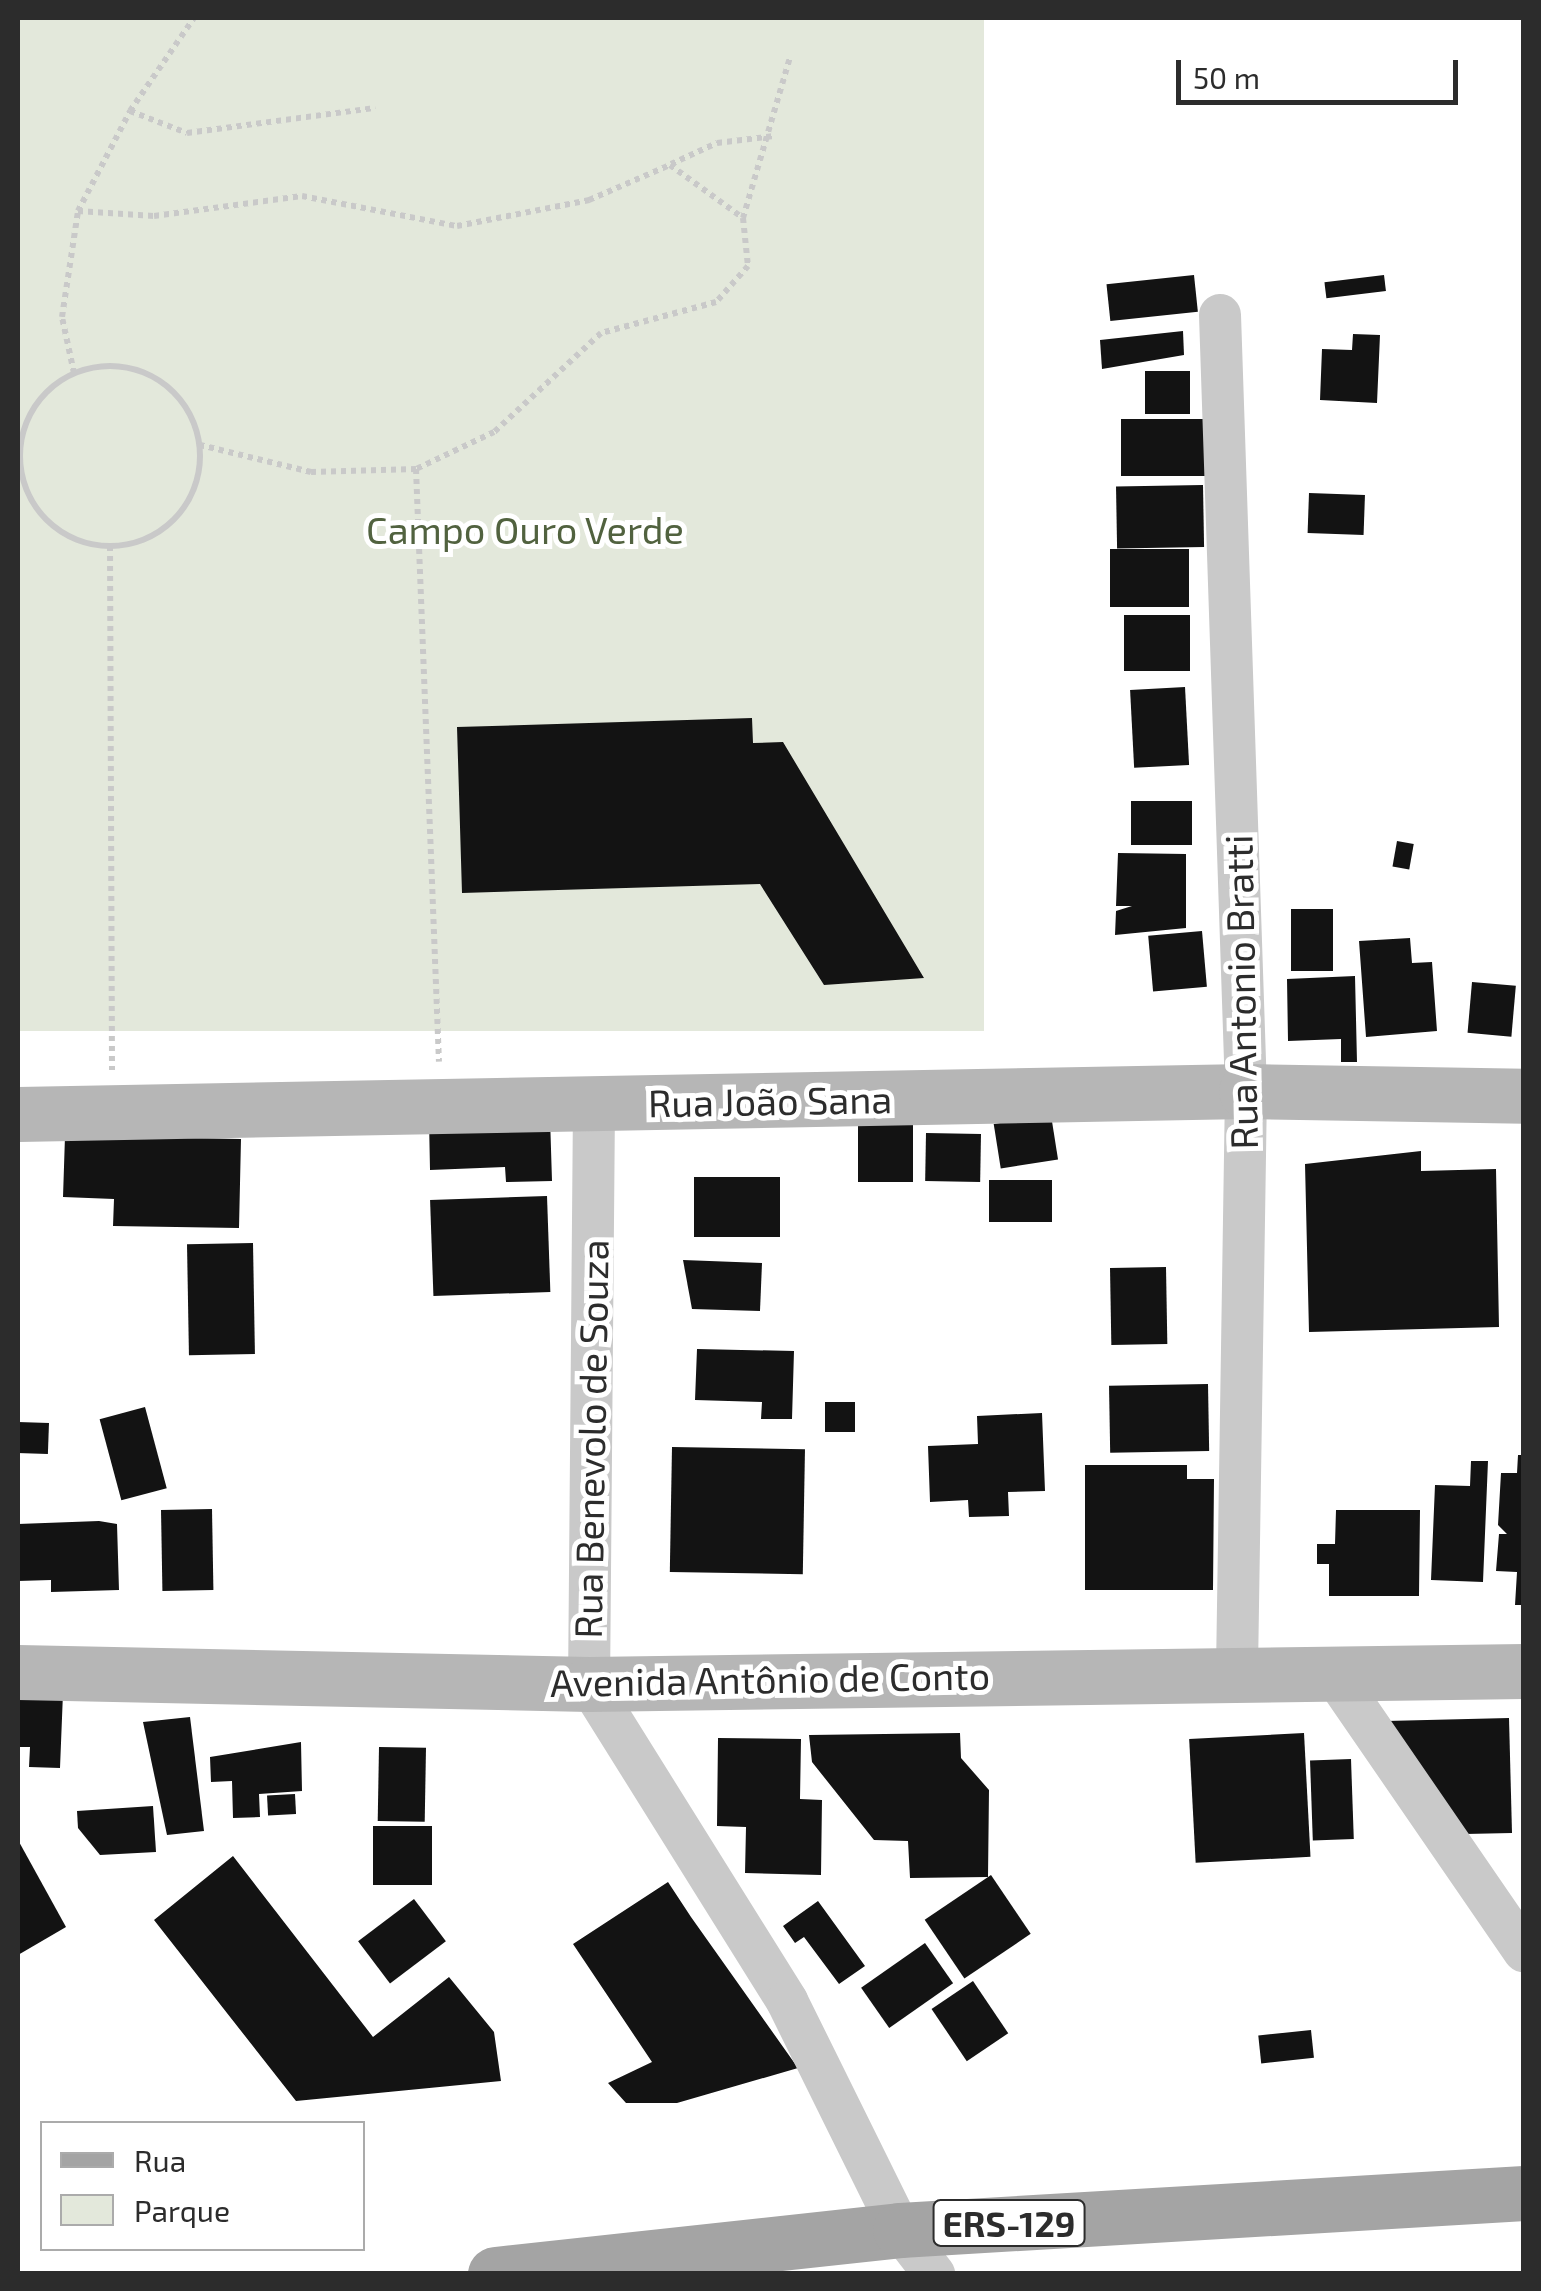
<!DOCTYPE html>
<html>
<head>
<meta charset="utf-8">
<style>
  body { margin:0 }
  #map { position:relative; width:1541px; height:2291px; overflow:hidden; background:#fff; font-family:"Exo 2",sans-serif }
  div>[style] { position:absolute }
  .green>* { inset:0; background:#e3e8db; transform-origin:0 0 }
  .building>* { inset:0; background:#131313; transform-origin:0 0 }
  .path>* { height:6px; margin-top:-3px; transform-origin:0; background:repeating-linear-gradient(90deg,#c9c9c9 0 5px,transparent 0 10px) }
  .path>.ring { margin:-3px; padding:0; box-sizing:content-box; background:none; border:6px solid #c9c9c9; border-radius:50% }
  .street>* { height:42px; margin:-21px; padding:0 21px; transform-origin:21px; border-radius:21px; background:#c9c9c9 }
  .secondary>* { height:55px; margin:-27.5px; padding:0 27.5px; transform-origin:27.5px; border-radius:27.5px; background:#b6b6b6 }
  .primary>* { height:55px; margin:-27.5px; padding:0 27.5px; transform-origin:27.5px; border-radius:27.5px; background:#a4a4a4 }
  span { translate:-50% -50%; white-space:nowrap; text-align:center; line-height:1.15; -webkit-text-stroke:10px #fff; paint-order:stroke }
  .shield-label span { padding:2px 8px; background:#fff; border:2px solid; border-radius:8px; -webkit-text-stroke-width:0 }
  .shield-label { font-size:35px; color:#2c2c2c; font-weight:700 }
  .park-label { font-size:38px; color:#51623f }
  .street-label { font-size:38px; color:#2c2c2c }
  .frame { position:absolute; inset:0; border:20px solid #2c2c2c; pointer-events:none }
  .legend { position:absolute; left:40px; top:2121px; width:325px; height:130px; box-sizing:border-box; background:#fff; border:2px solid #ababab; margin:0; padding:12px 18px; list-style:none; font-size:30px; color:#2c2c2c }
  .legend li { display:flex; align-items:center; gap:20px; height:50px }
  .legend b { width:50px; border:2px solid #ababab }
  .scale { position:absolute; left:1176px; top:60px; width:282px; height:45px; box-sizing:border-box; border:5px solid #2c2c2c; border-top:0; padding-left:12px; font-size:30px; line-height:35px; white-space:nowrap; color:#2c2c2c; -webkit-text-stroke:8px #fff; paint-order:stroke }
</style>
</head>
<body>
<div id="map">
  <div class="green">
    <div style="left:18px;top:18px;width:966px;height:1013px"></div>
  </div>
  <div class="building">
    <div style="left:1194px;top:275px;width:37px;height:88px;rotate:84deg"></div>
    <div style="left:1384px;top:275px;width:16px;height:60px;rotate:83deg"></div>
    <div style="clip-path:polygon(1183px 331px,1184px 355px,1102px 369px,1100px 340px)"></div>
    <div style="clip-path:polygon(1353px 334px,1380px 335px,1377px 403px,1320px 400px,1322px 349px,1352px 350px)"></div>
    <div style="left:1190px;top:371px;width:43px;height:45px;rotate:90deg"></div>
    <div style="left:1205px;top:419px;width:57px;height:84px;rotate:90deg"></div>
    <div style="left:1203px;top:485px;width:62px;height:87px;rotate:89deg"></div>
    <div style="left:1309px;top:493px;width:56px;height:40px;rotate:2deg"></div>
    <div style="left:1189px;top:549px;width:58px;height:79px;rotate:90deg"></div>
    <div style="left:1124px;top:615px;width:66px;height:56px"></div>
    <div style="left:1185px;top:687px;width:78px;height:55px;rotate:87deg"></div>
    <div style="clip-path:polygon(752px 718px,753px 743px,783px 742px,924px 978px,824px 985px,760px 884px,462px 893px,457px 727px)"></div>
    <div style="left:1131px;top:801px;width:61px;height:44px"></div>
    <div style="left:1397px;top:841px;width:17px;height:26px;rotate:10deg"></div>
    <div style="clip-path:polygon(1118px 853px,1186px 854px,1186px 928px,1115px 935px,1116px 911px,1132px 906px,1116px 906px)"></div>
    <div style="left:1291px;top:909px;width:42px;height:62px"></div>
    <div style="left:1202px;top:931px;width:56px;height:54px;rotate:85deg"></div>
    <div style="clip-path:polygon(1410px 938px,1412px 963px,1432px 962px,1437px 1031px,1366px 1037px,1359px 941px)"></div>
    <div style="clip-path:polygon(1355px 976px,1357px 1062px,1341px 1062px,1341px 1039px,1288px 1041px,1287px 979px)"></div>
    <div style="left:1472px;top:982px;width:44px;height:51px;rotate:5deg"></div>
    <div style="left:1051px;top:1115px;width:45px;height:58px;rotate:81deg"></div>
    <div style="clip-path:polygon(550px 1117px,552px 1181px,506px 1182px,505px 1167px,430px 1170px,429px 1120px)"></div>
    <div style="left:913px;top:1124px;width:58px;height:55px;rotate:90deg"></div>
    <div style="left:926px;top:1133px;width:55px;height:48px;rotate:1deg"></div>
    <div style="clip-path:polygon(65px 1136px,241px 1139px,239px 1228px,113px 1226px,114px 1199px,63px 1197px)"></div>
    <div style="clip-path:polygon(1421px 1151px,1421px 1171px,1496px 1169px,1499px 1327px,1309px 1332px,1305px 1164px)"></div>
    <div style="left:694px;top:1177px;width:86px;height:60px"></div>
    <div style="left:1052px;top:1180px;width:42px;height:63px;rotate:90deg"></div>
    <div style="left:547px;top:1196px;width:96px;height:117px;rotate:88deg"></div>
    <div style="left:253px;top:1243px;width:111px;height:66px;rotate:89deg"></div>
    <div style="clip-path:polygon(683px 1260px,762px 1263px,760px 1311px,692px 1309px)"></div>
    <div style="left:1166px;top:1267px;width:77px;height:56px;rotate:89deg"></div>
    <div style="clip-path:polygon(697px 1349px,794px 1351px,792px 1419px,761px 1419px,762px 1402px,695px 1400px)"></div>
    <div style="left:1208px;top:1384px;width:67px;height:99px;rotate:89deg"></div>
    <div style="left:825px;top:1402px;width:30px;height:30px"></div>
    <div style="left:145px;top:1407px;width:84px;height:47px;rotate:75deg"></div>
    <div style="clip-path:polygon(1042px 1413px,1045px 1491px,1008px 1492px,1009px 1516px,969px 1517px,968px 1500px,930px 1502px,928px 1446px,978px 1444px,977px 1416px)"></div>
    <div style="left:18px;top:1422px;width:31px;height:31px;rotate:2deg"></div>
    <div style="left:672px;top:1447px;width:133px;height:125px;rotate:1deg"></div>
    <div style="clip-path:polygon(1518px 1455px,1524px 1455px,1524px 1605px,1515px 1605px,1517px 1572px,1496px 1571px,1499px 1534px,1507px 1534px,1498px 1525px,1501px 1473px,1517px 1473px)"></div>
    <div style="clip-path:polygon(1471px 1461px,1488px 1461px,1483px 1582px,1431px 1580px,1435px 1485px,1470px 1486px)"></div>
    <div style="clip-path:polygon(1085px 1465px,1187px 1465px,1187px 1479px,1214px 1479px,1213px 1590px,1085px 1590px)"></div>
    <div style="left:212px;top:1509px;width:81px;height:51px;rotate:89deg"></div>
    <div style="clip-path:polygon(1336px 1510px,1420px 1510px,1419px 1596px,1329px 1596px,1329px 1564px,1317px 1564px,1317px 1544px,1335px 1544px)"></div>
    <div style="clip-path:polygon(99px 1521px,117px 1524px,119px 1590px,51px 1592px,51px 1580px,18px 1581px,18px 1524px)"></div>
    <div style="clip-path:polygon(18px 1691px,63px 1693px,60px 1768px,29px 1767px,30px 1747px,18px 1747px)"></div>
    <div style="clip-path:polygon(190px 1717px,204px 1831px,167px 1835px,143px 1722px)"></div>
    <div style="clip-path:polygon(1509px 1718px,1512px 1833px,1465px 1834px,1386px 1721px)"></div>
    <div style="clip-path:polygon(960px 1733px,961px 1758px,989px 1790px,988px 1877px,910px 1878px,908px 1841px,874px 1840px,812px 1762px,809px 1735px)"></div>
    <div style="left:1304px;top:1733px;width:124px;height:115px;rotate:87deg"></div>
    <div style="clip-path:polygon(718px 1738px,801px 1739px,800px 1799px,822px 1800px,821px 1875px,745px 1873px,746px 1827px,717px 1826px)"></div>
    <div style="clip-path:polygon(301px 1742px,302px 1791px,259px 1794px,260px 1817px,233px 1818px,232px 1781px,211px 1782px,210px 1757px)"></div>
    <div style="left:379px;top:1747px;width:47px;height:74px;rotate:1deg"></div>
    <div style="left:1351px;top:1759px;width:80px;height:41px;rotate:88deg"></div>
    <div style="left:295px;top:1794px;width:20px;height:28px;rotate:87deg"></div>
    <div style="clip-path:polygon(153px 1806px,156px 1852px,100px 1855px,78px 1828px,77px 1811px)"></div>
    <div style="left:373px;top:1826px;width:59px;height:59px"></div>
    <div style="clip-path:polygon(18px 1840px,66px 1927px,18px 1955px)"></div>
    <div style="clip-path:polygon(233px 1856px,373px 2037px,449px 1977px,494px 2032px,501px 2081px,296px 2101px,154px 1920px)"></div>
    <div style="left:991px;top:1875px;width:71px;height:80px;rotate:56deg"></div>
    <div style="clip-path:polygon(668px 1882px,691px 1917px,798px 2068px,677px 2103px,626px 2103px,608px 2083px,652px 2062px,573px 1944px)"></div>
    <div style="left:414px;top:1899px;width:53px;height:70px;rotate:53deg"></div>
    <div style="clip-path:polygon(818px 1901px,865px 1966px,839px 1984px,804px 1937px,795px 1943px,783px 1926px)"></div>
    <div style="left:925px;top:1943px;width:49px;height:78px;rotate:55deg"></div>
    <div style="left:973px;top:1981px;width:63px;height:50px;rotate:56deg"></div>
    <div style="left:1311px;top:2030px;width:28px;height:53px;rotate:84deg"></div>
  </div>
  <div class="path">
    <div style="left:130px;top:111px;width:61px;rotate:21.1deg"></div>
    <div style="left:187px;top:133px;width:190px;rotate:-7.6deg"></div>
    <div style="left:671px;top:164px;width:51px;rotate:-24.5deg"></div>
    <div style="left:717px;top:143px;width:57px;rotate:-7deg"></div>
    <div style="left:78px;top:211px;width:76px;rotate:3.8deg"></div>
    <div style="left:154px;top:216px;width:149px;rotate:-7.7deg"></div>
    <div style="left:302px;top:196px;width:158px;rotate:11deg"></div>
    <div style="left:457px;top:226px;width:135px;rotate:-11.1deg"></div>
    <div style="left:589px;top:200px;width:88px;rotate:-23.4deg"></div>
    <div style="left:670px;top:165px;width:90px;rotate:36deg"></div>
    <div style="left:743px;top:218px;width:48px;rotate:84.1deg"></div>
    <div style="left:748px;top:266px;width:48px;rotate:131.6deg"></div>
    <div style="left:716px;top:302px;width:119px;rotate:164.9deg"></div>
    <div style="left:601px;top:333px;width:146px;rotate:137.2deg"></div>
    <div style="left:494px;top:432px;width:86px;rotate:154.6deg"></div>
    <div style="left:416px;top:469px;width:105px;rotate:178.4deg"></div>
    <div style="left:311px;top:472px;width:114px;rotate:-166.3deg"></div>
    <div style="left:743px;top:218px;width:168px;rotate:-73.7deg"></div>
    <div class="ring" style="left:20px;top:366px;width:174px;height:174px"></div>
    <div style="left:74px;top:373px;width:57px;rotate:-102.1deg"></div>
    <div style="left:62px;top:317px;width:107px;rotate:-81.4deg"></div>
    <div style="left:78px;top:211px;width:113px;rotate:-62.5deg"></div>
    <div style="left:130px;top:111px;width:113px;rotate:-55.5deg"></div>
    <div style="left:416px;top:469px;width:593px;rotate:87.78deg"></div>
    <div style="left:110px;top:546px;width:524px;rotate:89.78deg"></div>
  </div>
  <div class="street">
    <div style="left:1220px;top:315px;width:776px;rotate:88.08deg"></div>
    <div style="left:1246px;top:1091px;width:578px;rotate:90.89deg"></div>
    <div style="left:594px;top:1104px;width:580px;rotate:90.49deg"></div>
    <div style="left:589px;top:1684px;width:374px;rotate:58deg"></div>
    <div style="left:787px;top:2001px;width:255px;rotate:63.7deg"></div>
    <div style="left:900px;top:2230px;width:56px;rotate:52.3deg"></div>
    <div style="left:1332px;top:1672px;width:339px;rotate:55.5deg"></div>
  </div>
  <div class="secondary">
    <div style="left:18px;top:1114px;width:1228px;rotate:-1.07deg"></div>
    <div style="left:1246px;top:1091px;width:278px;rotate:1deg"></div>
    <div style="left:18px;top:1672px;width:571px;rotate:1.2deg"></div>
    <div style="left:589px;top:1684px;width:935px;rotate:-0.8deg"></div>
  </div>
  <div class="primary">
    <div style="left:495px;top:2274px;width:407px;rotate:-6.2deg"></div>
    <div style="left:900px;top:2230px;width:625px;rotate:-3.39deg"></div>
  </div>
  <div class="shield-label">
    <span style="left:1009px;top:2223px">ERS-129</span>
  </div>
  <div class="park-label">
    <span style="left:525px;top:530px">Campo Ouro Verde</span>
  </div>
  <div class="street-label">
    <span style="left:1241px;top:992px;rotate:-91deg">Rua Antonio Bratti</span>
    <span style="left:770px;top:1101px;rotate:-1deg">Rua João Sana</span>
    <span style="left:591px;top:1439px;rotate:-89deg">Rua Benevolo de Souza</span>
    <span style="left:770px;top:1679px;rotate:-1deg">Avenida Antônio de Conto</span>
  </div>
  <div class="frame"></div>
  <ul class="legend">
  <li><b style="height:12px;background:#a4a4a4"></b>Rua</li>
  <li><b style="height:28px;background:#e3e8db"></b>Parque</li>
  </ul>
  <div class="scale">50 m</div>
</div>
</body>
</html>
